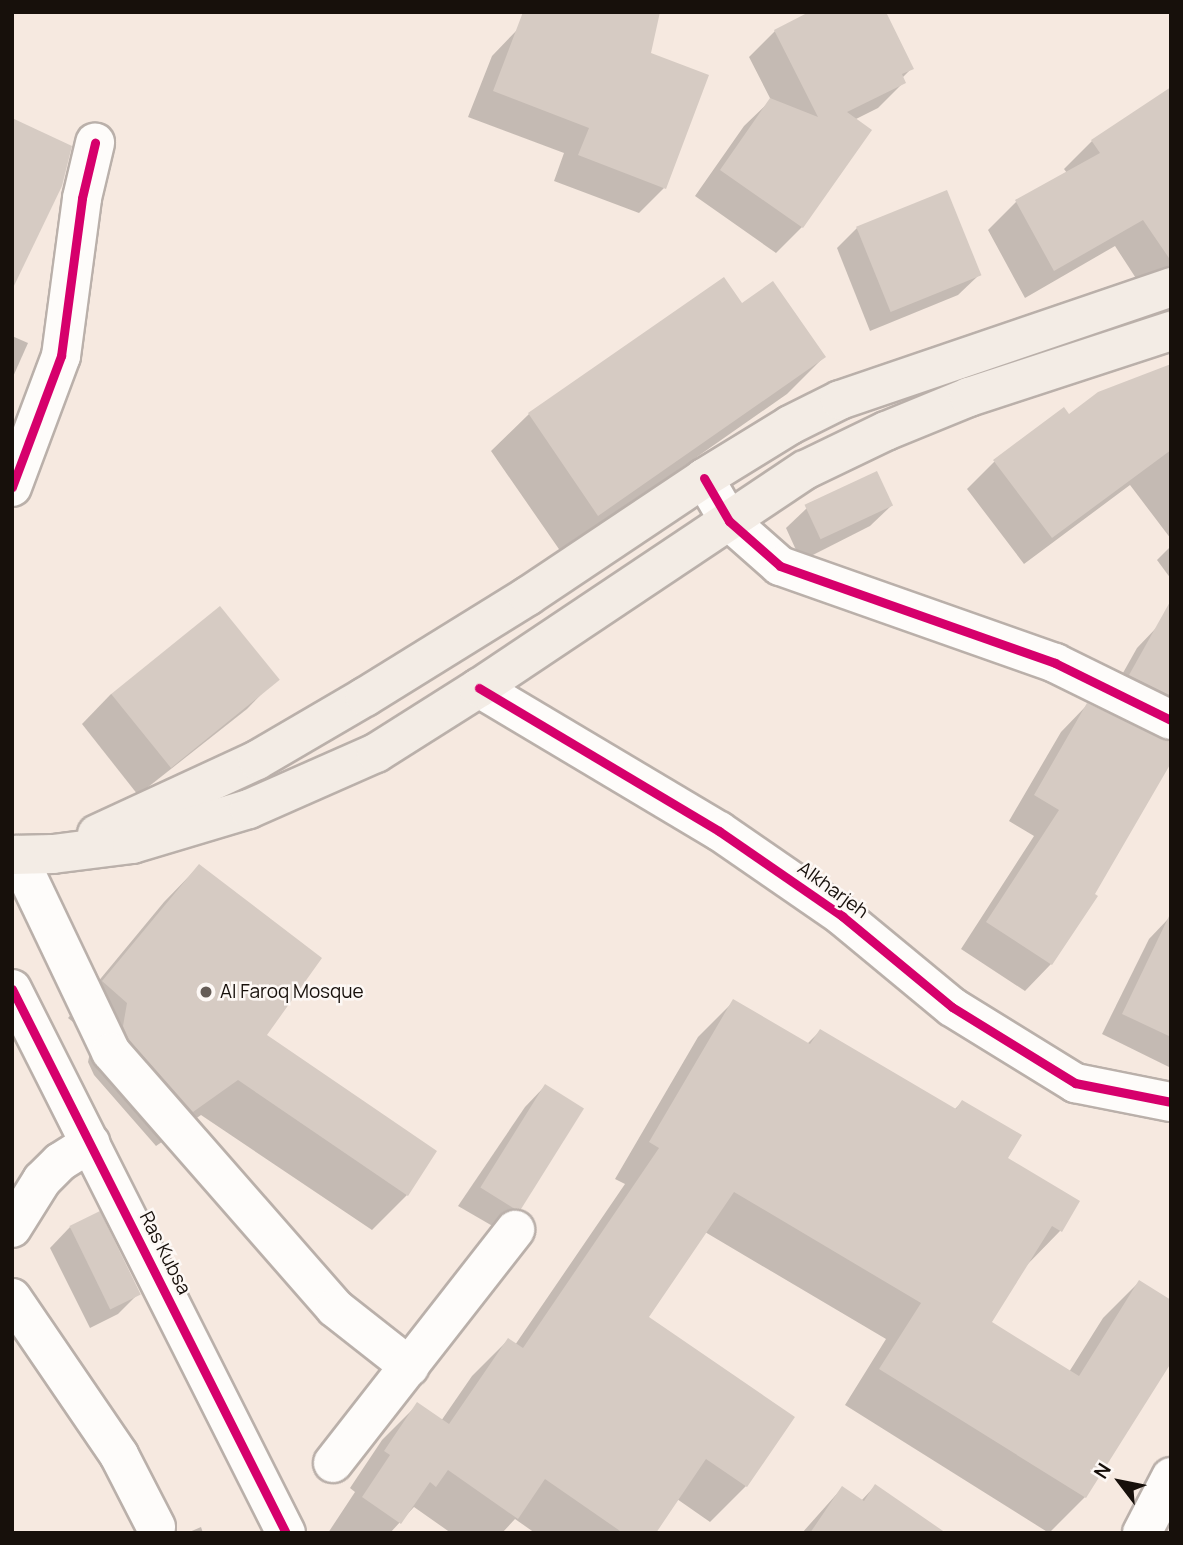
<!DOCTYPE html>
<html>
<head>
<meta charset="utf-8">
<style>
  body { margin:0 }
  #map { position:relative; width:1183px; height:1545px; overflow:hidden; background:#f6e9e0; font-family:Manrope,sans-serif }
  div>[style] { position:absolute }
  .shadow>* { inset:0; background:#0003 }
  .building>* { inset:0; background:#d6cbc3; transform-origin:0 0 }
  .roads { filter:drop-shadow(2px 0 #bab0aa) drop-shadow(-2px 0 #bab0aa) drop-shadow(0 2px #bab0aa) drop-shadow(0 -2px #bab0aa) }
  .minor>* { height:38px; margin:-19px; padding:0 19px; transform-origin:19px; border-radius:19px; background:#fefcfa }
  .major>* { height:38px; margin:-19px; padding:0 19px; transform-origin:19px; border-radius:19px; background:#f3ece5 }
  .cycleway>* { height:9px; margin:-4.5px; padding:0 4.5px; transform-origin:4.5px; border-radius:4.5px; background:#d6006c }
  .dots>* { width:19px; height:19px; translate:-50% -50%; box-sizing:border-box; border:4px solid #fdf8f5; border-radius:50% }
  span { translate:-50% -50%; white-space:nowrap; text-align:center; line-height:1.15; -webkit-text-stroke:5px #fdf8f5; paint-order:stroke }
  .street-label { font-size:19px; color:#17100b }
  .poi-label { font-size:19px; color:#17100b }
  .left { translate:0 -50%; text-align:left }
  .frame { position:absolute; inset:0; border:14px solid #17100b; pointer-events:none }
  .north { position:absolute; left:1085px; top:1447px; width:70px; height:70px; -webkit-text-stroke:5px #fdf8f5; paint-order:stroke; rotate:302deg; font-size:19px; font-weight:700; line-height:28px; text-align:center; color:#17100b }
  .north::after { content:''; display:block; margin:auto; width:24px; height:32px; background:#17100b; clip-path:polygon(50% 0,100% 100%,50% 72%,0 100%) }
</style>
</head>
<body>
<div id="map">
  <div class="shadow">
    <div style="clip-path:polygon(517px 30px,664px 188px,639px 213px,554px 181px,564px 153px,468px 117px,492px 56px)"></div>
    <div style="clip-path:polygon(775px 31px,912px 68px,902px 78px,904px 82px,878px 108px,854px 120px,869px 130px,802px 227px,776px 253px,695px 196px,744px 126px,771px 100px,749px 57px)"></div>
    <div style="clip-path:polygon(1171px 89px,1171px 271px,1143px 289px,1115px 246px,1025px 298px,988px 230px,1016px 202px,1067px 173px,1064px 169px,1092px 141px)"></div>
    <div style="clip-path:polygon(857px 228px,979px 275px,958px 295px,870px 331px,837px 248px)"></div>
    <div style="clip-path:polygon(724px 279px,742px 305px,824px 357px,787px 394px,561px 552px,491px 451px,529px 414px)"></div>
    <div style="clip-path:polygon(12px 336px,28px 343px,12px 379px)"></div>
    <div style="clip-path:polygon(1171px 366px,1171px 539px,1130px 485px,1024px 564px,967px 489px,994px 462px)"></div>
    <div style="clip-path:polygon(891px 506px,870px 526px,801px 561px,786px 528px,807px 508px)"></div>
    <div style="clip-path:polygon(1171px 546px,1171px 579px,1157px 560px)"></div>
    <div style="clip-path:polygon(1157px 627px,1171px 635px,1171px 760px,1093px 895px,1096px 896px,1051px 964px,1025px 991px,961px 949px,1034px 836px,1009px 821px,1061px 732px,1087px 705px,1171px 743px,1170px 729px,1110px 696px,1137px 648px)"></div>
    <div style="clip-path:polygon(276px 679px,247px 709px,138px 795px,82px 724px,111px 694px)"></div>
    <div style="clip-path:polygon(199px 866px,265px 1036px,407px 1195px,372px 1230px,201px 1115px,156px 1146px,94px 1075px,88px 1062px,93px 1038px,68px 1018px,164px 902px)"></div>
    <div style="clip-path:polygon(1169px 918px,1171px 919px,1171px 1068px,1102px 1034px,1149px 939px)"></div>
    <div style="clip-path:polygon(734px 1001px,807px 1044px,820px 1031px,954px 1110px,962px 1102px,1006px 1159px,1078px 1202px,1060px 1231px,1024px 1268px,989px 1323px,1069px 1372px,1103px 1318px,1139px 1282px,1085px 1497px,1049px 1533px,845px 1405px,886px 1339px,705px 1232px,647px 1317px,746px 1486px,710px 1522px,677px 1499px,653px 1533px,535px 1533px,515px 1519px,502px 1533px,451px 1533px,414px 1507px,390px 1533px,328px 1533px,355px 1492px,350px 1488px,382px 1440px,417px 1405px,441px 1421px,472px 1376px,508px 1340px,515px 1345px,625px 1184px,615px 1179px,698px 1037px)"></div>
    <div style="clip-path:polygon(545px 1086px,516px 1207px,496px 1228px,458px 1206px,525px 1107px)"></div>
    <div style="clip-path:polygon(70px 1227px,139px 1293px,118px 1314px,90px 1328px,50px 1248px)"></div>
    <div style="clip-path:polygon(875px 1486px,942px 1533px,802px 1533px,842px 1488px,861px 1501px)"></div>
    <div style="clip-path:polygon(201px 1527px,203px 1533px,187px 1533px)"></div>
  </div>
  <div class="building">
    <div style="clip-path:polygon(523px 12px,660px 12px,651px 53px,709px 75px,666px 189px,578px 155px,589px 128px,493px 91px)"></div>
    <div style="clip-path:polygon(809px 12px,886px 12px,914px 69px,902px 74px,906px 83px,847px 112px,872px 130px,803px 228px,720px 170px,770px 98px,818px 117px,774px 30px)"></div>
    <div style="clip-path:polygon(1171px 87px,1171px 261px,1143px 220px,1054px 271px,1015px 200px,1100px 153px,1091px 140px)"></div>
    <div style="clip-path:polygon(12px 118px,72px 146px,62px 186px,12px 290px)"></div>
    <div style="left:947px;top:190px;width:92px;height:98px;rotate:68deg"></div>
    <div style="clip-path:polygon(724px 277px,742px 303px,773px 281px,826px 357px,598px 516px,528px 413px)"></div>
    <div style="clip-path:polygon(1171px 364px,1171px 450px,1052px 538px,993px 460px,1064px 407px,1069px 414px,1098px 392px)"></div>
    <div style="left:877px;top:471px;width:38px;height:80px;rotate:65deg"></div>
    <div style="clip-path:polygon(1171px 600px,1171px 696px,1129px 675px)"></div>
    <div style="left:220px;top:606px;width:95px;height:140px;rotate:51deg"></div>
    <div style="clip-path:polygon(1087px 703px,1171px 742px,1171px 763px,1095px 894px,1098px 896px,1052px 965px,986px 922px,1059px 810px,1034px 795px)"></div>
    <div style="clip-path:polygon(199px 864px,322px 958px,267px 1035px,437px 1151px,408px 1196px,238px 1080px,193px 1112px,129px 1040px,123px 1026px,127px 1003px,102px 981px)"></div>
    <div style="clip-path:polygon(1171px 912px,1171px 1037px,1122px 1014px)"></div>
    <div style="clip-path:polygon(733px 999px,810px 1044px,820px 1029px,956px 1109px,962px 1100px,1022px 1135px,1008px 1158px,1080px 1201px,1062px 1232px,1052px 1226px,992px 1322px,1079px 1376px,1139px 1280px,1171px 1300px,1171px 1363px,1086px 1498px,879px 1369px,921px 1303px,734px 1192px,649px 1317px,795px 1417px,747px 1487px,706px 1459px,656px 1533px,623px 1533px,545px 1479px,518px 1519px,448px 1470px,436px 1487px,430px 1482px,401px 1524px,362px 1497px,390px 1455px,384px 1451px,417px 1402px,449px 1424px,508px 1338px,523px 1348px,659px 1148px,649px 1142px)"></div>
    <div style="left:545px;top:1084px;width:46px;height:122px;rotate:32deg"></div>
    <div style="left:100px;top:1211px;width:93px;height:34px;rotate:64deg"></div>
    <div style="clip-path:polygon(875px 1484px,946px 1533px,810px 1533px,842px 1486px,864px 1501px)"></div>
  </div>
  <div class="roads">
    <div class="minor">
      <div style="left:704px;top:478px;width:50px;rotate:59.8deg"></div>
      <div style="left:729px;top:521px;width:68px;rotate:41.4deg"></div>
      <div style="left:780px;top:566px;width:292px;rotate:19.4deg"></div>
      <div style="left:1055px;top:663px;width:129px;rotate:26.2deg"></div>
      <div style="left:12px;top:487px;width:140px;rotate:-69.5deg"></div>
      <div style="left:61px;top:356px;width:159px;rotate:-82.4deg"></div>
      <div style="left:82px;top:198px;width:57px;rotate:-76.7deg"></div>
      <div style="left:479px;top:688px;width:279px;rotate:30.8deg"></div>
      <div style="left:719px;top:831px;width:150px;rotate:34.6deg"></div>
      <div style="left:842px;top:916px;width:143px;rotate:39.6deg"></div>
      <div style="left:952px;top:1007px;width:145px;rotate:31.7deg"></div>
      <div style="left:1075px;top:1083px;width:98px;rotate:11.2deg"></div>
      <div style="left:17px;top:855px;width:218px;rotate:64.5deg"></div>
      <div style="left:111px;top:1052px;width:340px;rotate:48.8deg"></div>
      <div style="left:335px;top:1308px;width:95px;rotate:38.2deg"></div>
      <div style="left:12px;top:989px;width:609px;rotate:63.27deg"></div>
      <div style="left:12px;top:1228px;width:57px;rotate:-58deg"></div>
      <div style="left:42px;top:1180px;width:25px;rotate:-45deg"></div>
      <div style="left:60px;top:1162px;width:36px;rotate:-32deg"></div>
      <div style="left:12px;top:1298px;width:190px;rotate:55.7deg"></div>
      <div style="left:119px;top:1455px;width:81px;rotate:62.8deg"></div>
      <div style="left:333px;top:1463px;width:296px;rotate:-52deg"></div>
      <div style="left:1142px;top:1533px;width:63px;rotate:-62.6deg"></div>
    </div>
    <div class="major">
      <div style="left:97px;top:834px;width:176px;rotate:-24.8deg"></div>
      <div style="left:257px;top:760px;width:125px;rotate:-30.3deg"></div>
      <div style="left:365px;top:697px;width:192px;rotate:-31.8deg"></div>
      <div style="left:528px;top:596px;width:212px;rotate:-33.8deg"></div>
      <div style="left:704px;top:478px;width:101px;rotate:-31.6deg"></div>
      <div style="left:790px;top:425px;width:56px;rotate:-26.6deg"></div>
      <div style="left:840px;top:400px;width:350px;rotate:-18.8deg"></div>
      <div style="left:12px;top:855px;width:41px;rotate:-1.4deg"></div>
      <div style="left:53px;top:854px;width:80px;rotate:-7.2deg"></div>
      <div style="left:132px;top:844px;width:122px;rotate:-16.7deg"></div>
      <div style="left:249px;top:809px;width:139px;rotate:-23.8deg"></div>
      <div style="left:376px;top:753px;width:122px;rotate:-32.3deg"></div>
      <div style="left:479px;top:688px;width:392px;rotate:-33.8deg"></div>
      <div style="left:805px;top:470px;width:90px;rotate:-25.7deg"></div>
      <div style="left:886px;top:431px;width:90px;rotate:-22.3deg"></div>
      <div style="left:969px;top:397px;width:213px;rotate:-18.1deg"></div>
    </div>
  </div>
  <div class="cycleway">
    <div style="left:704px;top:478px;width:50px;rotate:59.8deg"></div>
    <div style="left:729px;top:521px;width:68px;rotate:41.4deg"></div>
    <div style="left:780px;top:566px;width:292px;rotate:19.4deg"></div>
    <div style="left:1055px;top:663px;width:129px;rotate:26.2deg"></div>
    <div style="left:12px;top:487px;width:140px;rotate:-69.5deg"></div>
    <div style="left:61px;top:356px;width:159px;rotate:-82.4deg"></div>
    <div style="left:82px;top:198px;width:57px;rotate:-76.7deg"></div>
    <div style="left:479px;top:688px;width:279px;rotate:30.8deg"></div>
    <div style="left:719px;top:831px;width:150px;rotate:34.6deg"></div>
    <div style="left:842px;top:916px;width:143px;rotate:39.6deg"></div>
    <div style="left:952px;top:1007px;width:145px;rotate:31.7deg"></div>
    <div style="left:1075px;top:1083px;width:98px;rotate:11.2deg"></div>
    <div style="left:12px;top:989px;width:609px;rotate:63.27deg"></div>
  </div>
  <div class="dots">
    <div style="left:206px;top:992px;background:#655c56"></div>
  </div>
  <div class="street-label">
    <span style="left:833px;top:890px;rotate:36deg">Alkharjeh</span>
    <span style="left:165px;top:1253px;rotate:63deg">Ras Kubsa</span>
  </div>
  <div class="poi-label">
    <span class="left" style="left:220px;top:992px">Al Faroq Mosque</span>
  </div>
  <div class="frame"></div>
  <div class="north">N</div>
</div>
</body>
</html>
